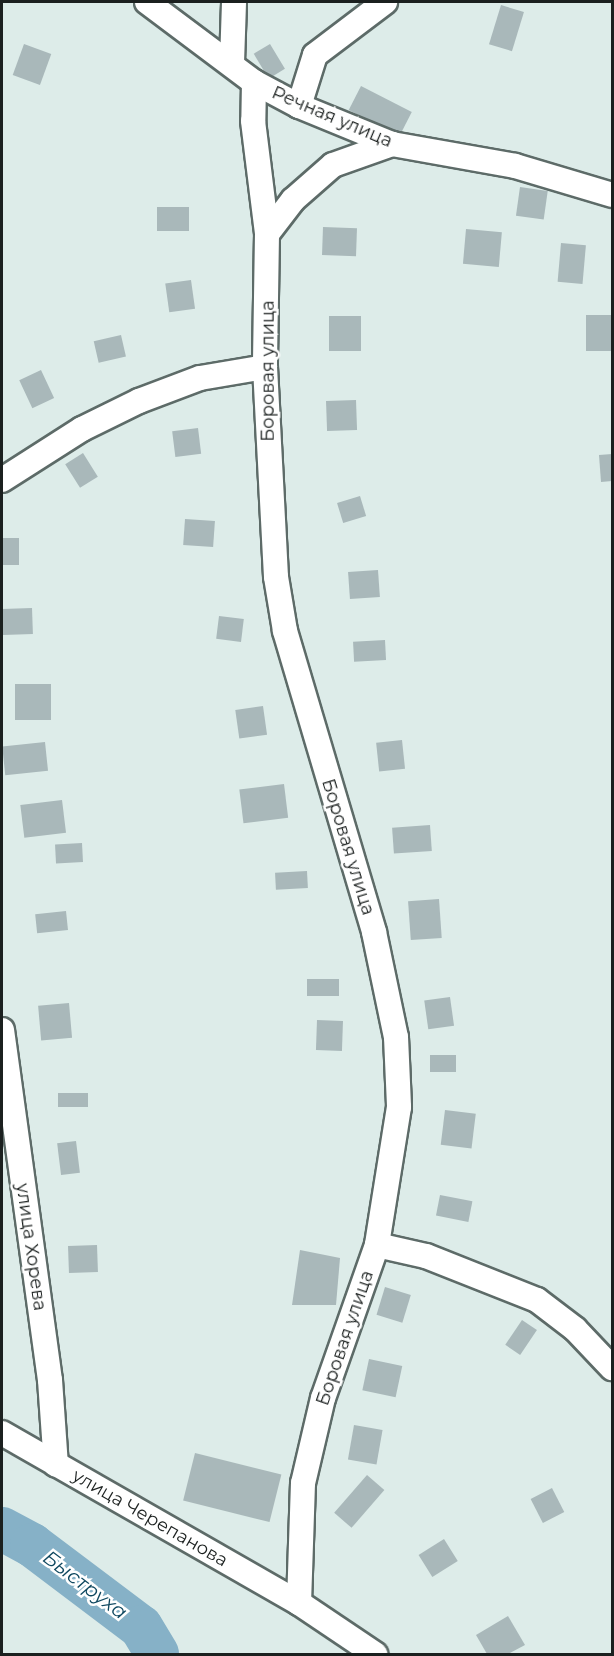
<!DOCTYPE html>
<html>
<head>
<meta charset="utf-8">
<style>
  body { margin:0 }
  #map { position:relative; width:614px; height:1656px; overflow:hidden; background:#ddece9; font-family:Montserrat,sans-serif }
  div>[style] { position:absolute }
  .river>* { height:44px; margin:-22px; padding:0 22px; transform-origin:22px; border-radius:22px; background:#86b1c7 }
  .building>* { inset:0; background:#a9b8ba; transform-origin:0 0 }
  .roads { filter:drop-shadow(2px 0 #5d6b68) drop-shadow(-2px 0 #5d6b68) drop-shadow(0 2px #5d6b68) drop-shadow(0 -2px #5d6b68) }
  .street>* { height:24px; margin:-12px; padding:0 12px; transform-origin:12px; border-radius:12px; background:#fff }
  span { translate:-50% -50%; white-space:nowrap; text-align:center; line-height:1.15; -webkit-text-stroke:5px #fff; paint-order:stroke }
  .street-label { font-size:18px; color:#1b201f }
  .water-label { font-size:20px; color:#0f4860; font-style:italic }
  .frame { position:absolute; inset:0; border:3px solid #1b201f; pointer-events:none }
</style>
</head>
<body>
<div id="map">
  <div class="river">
    <div style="left:2px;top:1529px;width:34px;rotate:28deg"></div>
    <div style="left:32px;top:1545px;width:136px;rotate:37deg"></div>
    <div style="left:141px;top:1627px;width:31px;rotate:59deg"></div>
  </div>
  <div class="building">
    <div style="left:501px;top:5px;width:24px;height:41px;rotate:17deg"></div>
    <div style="left:24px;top:44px;width:29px;height:33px;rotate:20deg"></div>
    <div style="left:270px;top:44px;width:29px;height:19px;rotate:59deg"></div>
    <div style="left:361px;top:86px;width:57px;height:27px;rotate:27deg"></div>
    <div style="left:520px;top:187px;width:28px;height:29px;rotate:8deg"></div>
    <div style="left:157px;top:207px;width:32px;height:24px"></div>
    <div style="left:323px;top:227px;width:34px;height:28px;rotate:2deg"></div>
    <div style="left:466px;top:229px;width:36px;height:35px;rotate:5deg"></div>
    <div style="left:561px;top:243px;width:25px;height:39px;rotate:5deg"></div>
    <div style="left:191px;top:280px;width:29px;height:26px;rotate:82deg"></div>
    <div style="left:612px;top:315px;width:36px;height:26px;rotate:90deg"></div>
    <div style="left:329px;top:316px;width:32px;height:35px"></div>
    <div style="left:121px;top:335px;width:22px;height:28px;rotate:77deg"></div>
    <div style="left:41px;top:370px;width:31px;height:24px;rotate:65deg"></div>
    <div style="left:356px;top:400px;width:30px;height:30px;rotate:88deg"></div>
    <div style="left:198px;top:428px;width:26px;height:26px;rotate:83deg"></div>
    <div style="left:83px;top:453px;width:28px;height:21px;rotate:58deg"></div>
    <div style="clip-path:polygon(612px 454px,612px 481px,601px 482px,599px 455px)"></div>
    <div style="left:360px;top:496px;width:21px;height:24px;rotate:73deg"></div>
    <div style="left:185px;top:519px;width:30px;height:26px;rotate:4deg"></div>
    <div style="left:2px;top:538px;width:17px;height:27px"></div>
    <div style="left:378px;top:570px;width:27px;height:30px;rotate:86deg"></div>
    <div style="left:32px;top:608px;width:26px;height:30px;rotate:88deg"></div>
    <div style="left:219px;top:616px;width:25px;height:23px;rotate:7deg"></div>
    <div style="left:385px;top:640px;width:20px;height:32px;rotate:87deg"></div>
    <div style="left:15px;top:684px;width:36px;height:36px"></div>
    <div style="left:263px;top:706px;width:29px;height:28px;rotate:82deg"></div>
    <div style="left:402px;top:740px;width:29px;height:26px;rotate:84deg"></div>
    <div style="left:45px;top:742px;width:29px;height:43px;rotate:84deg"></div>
    <div style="left:284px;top:784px;width:34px;height:45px;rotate:83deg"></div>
    <div style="left:62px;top:800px;width:33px;height:42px;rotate:83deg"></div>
    <div style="left:430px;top:825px;width:26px;height:38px;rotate:86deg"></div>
    <div style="left:82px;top:843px;width:19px;height:27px;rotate:87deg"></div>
    <div style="left:307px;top:871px;width:17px;height:32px;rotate:87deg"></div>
    <div style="left:439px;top:899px;width:39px;height:31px;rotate:86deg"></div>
    <div style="left:66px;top:911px;width:19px;height:31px;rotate:84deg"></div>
    <div style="left:339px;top:979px;width:17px;height:32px;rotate:90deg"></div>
    <div style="left:450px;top:997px;width:29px;height:26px;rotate:82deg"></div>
    <div style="left:69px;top:1003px;width:35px;height:31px;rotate:85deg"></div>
    <div style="left:317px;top:1020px;width:26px;height:30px;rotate:2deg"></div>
    <div style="left:430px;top:1055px;width:26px;height:17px"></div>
    <div style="left:58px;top:1093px;width:30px;height:14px"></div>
    <div style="left:445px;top:1110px;width:31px;height:35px;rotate:7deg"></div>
    <div style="left:76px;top:1141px;width:32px;height:19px;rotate:83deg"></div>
    <div style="left:440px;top:1195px;width:33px;height:21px;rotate:11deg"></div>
    <div style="left:97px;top:1245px;width:27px;height:29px;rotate:88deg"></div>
    <div style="clip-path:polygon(300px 1250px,340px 1258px,336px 1305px,292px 1305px)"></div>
    <div style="left:385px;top:1287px;width:27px;height:29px;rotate:17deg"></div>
    <div style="left:522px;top:1320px;width:18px;height:30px;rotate:34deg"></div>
    <div style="left:369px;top:1359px;width:34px;height:32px;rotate:12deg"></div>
    <div style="left:354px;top:1425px;width:29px;height:35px;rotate:10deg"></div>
    <div style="left:195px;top:1453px;width:89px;height:49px;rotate:14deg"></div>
    <div style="left:367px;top:1475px;width:23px;height:50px;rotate:41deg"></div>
    <div style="left:552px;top:1488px;width:27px;height:24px;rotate:63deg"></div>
    <div style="left:444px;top:1539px;width:26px;height:30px;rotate:58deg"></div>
    <div style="clip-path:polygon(508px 1616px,525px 1645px,508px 1654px,487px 1654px,476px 1635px)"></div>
  </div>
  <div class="roads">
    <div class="street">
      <div style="left:147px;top:2px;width:134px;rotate:36.8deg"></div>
      <div style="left:254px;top:82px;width:51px;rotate:28.1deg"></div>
      <div style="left:299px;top:106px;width:100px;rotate:22.2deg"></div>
      <div style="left:392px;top:144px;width:125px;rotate:10.1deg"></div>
      <div style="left:515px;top:166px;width:101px;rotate:16.6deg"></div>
      <div style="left:232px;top:63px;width:61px;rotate:-88.1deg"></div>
      <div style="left:254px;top:82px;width:39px;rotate:91deg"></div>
      <div style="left:253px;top:121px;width:114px;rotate:82.9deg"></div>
      <div style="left:267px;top:234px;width:133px;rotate:90.9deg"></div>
      <div style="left:265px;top:367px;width:210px;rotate:87deg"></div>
      <div style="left:276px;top:577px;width:55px;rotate:80.5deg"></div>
      <div style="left:285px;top:631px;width:314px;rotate:73.5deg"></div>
      <div style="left:374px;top:932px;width:107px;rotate:78.2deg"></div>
      <div style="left:396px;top:1037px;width:70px;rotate:87.5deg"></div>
      <div style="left:399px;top:1107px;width:140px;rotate:99.1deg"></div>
      <div style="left:377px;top:1245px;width:162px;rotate:109.4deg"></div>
      <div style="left:323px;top:1398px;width:87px;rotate:103.2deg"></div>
      <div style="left:303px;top:1483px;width:120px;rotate:91.9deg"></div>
      <div style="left:299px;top:106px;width:53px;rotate:-72.6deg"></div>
      <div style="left:315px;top:55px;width:88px;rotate:-37.1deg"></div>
      <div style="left:267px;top:234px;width:43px;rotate:-52.6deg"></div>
      <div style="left:293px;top:200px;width:53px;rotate:-41.2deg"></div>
      <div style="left:333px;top:165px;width:63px;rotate:-19.6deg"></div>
      <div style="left:2px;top:480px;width:95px;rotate:-32.5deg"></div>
      <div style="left:82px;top:429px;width:64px;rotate:-26.2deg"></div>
      <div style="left:139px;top:401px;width:65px;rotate:-20.7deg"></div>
      <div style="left:200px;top:378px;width:66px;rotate:-9.6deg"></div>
      <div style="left:2px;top:1030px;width:353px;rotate:82.2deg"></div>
      <div style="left:50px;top:1380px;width:85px;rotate:86deg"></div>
      <div style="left:377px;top:1245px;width:50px;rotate:12.7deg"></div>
      <div style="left:426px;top:1256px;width:119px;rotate:21.6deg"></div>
      <div style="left:537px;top:1300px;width:48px;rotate:37.3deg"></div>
      <div style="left:575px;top:1329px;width:54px;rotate:46.5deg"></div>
      <div style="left:2px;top:1433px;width:342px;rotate:29.8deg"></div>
      <div style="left:299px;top:1603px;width:92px;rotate:33.9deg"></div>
    </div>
  </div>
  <div class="street-label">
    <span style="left:332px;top:117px;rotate:23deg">Речная улица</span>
    <span style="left:268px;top:371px;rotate:-90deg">Боровая улица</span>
    <span style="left:348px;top:847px;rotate:73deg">Боровая улица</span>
    <span style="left:31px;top:1247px;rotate:82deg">улица Хорева</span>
    <span style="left:345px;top:1338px;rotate:-71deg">Боровая улица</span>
    <span style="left:150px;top:1518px;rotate:30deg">улица Черепанова</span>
  </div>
  <div class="water-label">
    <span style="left:85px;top:1585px;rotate:37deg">Быструха</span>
  </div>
  <div class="frame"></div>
</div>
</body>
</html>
